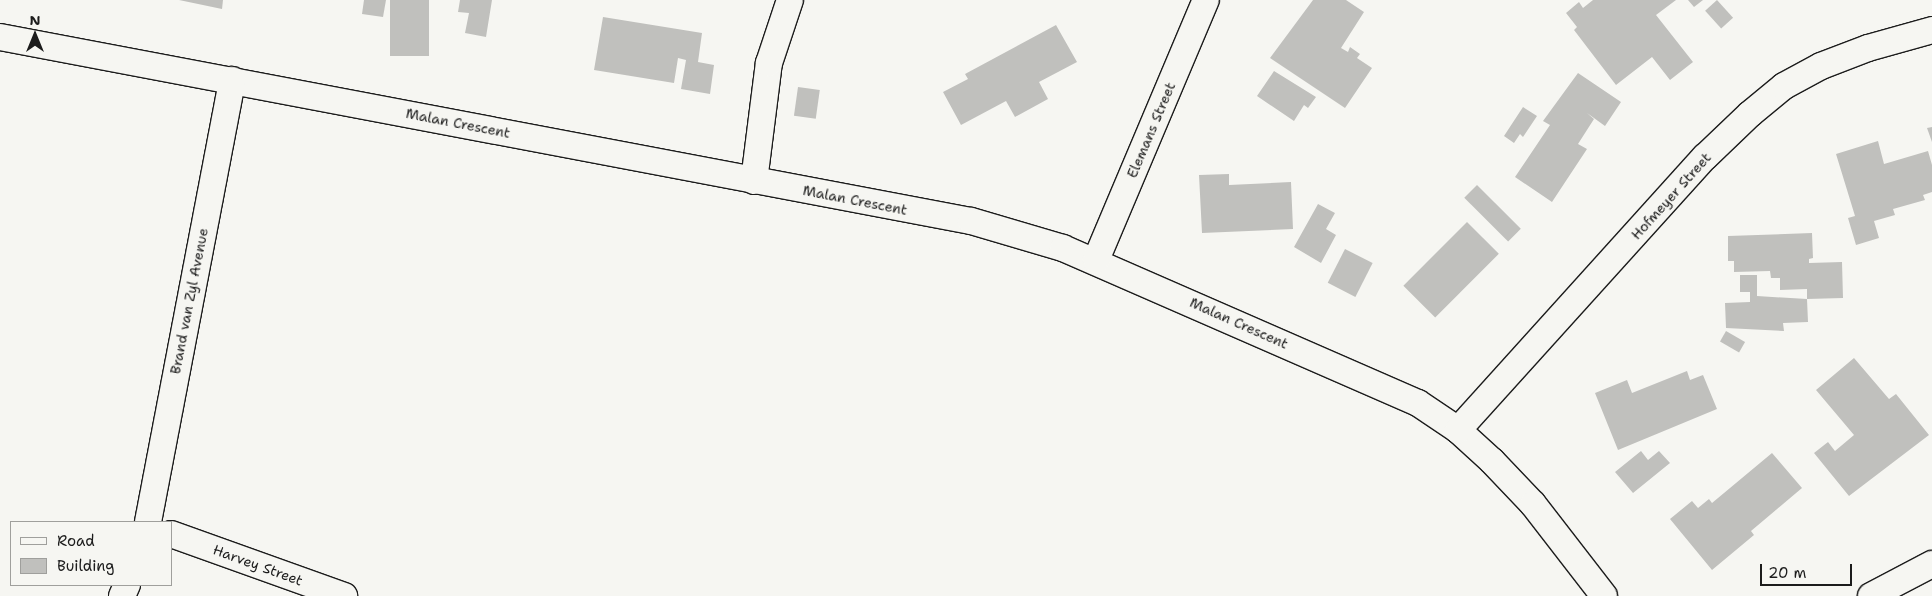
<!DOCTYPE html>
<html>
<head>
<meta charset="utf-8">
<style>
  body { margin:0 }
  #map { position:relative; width:1932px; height:596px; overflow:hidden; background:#f6f6f2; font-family:"Shantell Sans",sans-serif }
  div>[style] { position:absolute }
  .building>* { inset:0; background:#c0c0bd; transform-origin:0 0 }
  .roads { filter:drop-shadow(1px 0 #1c1c1c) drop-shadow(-1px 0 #1c1c1c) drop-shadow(0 1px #1c1c1c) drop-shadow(0 -1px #1c1c1c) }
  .minor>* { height:26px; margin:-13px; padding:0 13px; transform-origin:13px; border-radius:13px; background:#f6f6f2 }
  span { translate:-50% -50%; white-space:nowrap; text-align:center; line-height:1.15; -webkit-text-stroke:4px #f6f6f2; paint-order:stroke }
  .street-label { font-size:14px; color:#1c1c1c }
  .legend { position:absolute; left:10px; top:521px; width:162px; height:65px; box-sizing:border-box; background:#f6f6f2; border:1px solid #9f9f9c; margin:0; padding:6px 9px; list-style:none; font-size:15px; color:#1c1c1c }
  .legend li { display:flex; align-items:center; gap:10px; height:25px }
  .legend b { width:25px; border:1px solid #9f9f9c }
  .north { position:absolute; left:10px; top:10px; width:50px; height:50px; -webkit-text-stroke:4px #f6f6f2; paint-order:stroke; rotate:0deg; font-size:14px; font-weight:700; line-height:20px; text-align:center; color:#1c1c1c }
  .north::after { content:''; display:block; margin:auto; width:18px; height:22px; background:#1c1c1c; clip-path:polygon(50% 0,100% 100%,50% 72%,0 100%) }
  .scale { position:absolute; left:1760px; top:564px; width:92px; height:22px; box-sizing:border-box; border:2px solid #1c1c1c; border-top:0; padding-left:6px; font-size:15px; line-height:18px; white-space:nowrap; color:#1c1c1c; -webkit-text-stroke:4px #f6f6f2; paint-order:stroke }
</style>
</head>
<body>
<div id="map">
  <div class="building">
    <div style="clip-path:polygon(179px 0,223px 0,222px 9px)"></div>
    <div style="clip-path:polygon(364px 0,386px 0,383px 17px,362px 14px)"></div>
    <div style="left:390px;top:0;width:39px;height:56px"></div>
    <div style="clip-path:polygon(460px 0,492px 0,486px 37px,465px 33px,469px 13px,458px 12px)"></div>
    <div style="clip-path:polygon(1313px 0,1346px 0,1364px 12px,1341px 48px,1348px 52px,1350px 47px,1360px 54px,1357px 58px,1372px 68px,1345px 108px,1270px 58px)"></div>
    <div style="clip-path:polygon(1593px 0,1676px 0,1656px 15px,1693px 62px,1670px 80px,1652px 57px,1616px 85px,1574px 30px,1577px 27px,1566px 13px,1579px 2px,1583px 8px)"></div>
    <div style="clip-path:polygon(1688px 0,1703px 0,1694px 7px)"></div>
    <div style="left:1717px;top:0;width:24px;height:16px;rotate:48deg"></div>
    <div style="clip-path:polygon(603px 17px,702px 33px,698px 62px,714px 65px,710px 94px,681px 89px,686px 60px,678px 58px,674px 83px,594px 70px)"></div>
    <div style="clip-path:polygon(1056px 25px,1077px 62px,1039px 82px,1048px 99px,1015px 117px,1006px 101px,961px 125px,943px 92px,968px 79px,965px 74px)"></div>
    <div style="clip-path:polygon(1274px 71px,1316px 97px,1308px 108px,1304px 105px,1294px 121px,1257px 96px)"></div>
    <div style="clip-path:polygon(1578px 73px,1621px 102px,1605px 126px,1587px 113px,1594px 119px,1578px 144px,1587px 149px,1552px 202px,1515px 177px,1550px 125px,1543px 121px)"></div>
    <div style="left:798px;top:87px;width:22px;height:29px;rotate:8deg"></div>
    <div style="clip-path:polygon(1523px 107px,1537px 116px,1523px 137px,1520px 134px,1514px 143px,1504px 136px)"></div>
    <div style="clip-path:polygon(1932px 127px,1932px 142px,1927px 128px)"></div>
    <div style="clip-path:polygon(1878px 141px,1884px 164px,1928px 151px,1932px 165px,1932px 192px,1923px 195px,1925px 200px,1893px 209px,1895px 215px,1874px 221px,1879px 238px,1856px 245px,1848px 218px,1855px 216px,1836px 154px)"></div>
    <div style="clip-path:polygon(1229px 174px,1229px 185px,1291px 182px,1293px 229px,1202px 233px,1199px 175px)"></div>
    <div style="left:1477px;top:185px;width:62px;height:18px;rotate:45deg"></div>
    <div style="clip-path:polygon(1318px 204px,1335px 213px,1326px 229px,1336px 235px,1321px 263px,1294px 247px)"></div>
    <div style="left:1467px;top:222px;width:45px;height:90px;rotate:45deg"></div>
    <div style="clip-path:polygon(1812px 233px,1813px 258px,1809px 259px,1809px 263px,1842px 262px,1843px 298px,1807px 299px,1808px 322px,1783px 323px,1784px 331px,1726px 328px,1725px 303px,1750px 302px,1750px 292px,1740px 292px,1740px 275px,1757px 275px,1757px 296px,1807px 299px,1807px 289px,1780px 290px,1780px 278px,1771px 278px,1770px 271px,1734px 272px,1734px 261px,1728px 261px,1728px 236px)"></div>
    <div style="left:1345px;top:249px;width:31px;height:38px;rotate:27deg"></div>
    <div style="left:1726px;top:331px;width:22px;height:12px;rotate:30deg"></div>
    <div style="clip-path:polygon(1854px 358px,1889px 399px,1896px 394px,1929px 435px,1849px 496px,1814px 453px,1828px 442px,1835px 451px,1854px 435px,1816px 390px)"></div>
    <div style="clip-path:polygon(1687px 371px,1690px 380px,1703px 375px,1717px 409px,1618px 450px,1595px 393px,1627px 380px,1632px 393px)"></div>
    <div style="clip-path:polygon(1641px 451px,1648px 460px,1659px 451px,1670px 463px,1633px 493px,1615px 472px)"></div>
    <div style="clip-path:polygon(1772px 453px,1802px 488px,1751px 531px,1754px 535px,1712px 570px,1670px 519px,1692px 501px,1698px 508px,1709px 499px,1712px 503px)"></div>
  </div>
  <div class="roads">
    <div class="minor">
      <div style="left:0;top:37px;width:988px;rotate:10.73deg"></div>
      <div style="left:971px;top:221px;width:96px;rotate:16.4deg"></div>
      <div style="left:1063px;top:248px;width:387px;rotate:23.6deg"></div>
      <div style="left:1418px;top:403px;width:48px;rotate:34deg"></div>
      <div style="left:1458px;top:430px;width:46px;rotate:42.4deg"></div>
      <div style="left:1492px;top:461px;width:59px;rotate:46.4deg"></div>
      <div style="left:1533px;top:504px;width:116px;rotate:52.3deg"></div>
      <div style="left:754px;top:181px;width:119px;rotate:-82.8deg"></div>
      <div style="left:769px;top:63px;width:66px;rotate:-71.6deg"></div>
      <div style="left:1096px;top:260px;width:282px;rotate:-67.1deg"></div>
      <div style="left:1458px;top:430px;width:368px;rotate:-47.9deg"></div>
      <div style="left:1705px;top:157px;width:62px;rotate:-43.7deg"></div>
      <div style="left:1750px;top:114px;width:44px;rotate:-39.5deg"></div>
      <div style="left:1784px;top:86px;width:42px;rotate:-28.4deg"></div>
      <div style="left:1821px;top:66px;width:50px;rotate:-21deg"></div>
      <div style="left:1868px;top:48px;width:66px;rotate:-15.7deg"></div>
      <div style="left:148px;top:522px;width:450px;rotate:-79.2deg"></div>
      <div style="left:171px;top:534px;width:184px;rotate:19.7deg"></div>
      <div style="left:122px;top:596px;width:12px;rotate:-66deg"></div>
      <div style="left:1871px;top:596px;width:69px;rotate:-27.7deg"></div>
    </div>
  </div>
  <div class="street-label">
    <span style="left:458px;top:123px;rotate:11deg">Malan Crescent</span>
    <span style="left:1151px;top:130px;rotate:-67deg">Elemans Street</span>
    <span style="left:1671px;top:196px;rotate:-48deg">Hofmeyer Street</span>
    <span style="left:855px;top:200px;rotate:11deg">Malan Crescent</span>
    <span style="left:189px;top:301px;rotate:-79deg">Brand van Zyl Avenue</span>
    <span style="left:1239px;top:323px;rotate:24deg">Malan Crescent</span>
    <span style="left:258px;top:565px;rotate:20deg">Harvey Street</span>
  </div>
  <ul class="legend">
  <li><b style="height:6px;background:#f6f6f2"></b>Road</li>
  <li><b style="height:14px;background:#c0c0bd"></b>Building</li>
  </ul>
  <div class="north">N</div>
  <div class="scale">20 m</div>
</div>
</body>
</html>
